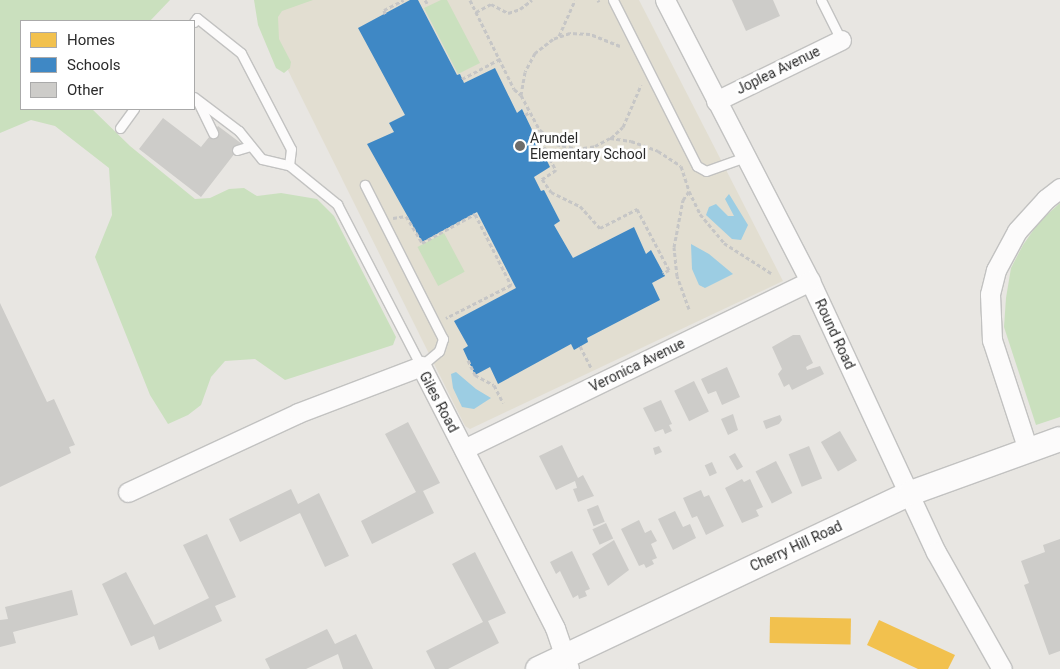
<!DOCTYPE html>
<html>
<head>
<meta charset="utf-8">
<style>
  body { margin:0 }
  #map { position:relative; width:1060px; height:669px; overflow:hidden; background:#e8e6e2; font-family:Roboto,sans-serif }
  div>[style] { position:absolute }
  .education>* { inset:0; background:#e2ded1 }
  .green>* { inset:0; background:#cae0be; transform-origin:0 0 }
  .water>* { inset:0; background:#9ccde3 }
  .homes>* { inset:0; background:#f2c14e; transform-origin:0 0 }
  .schools>* { inset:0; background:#3f88c5 }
  .building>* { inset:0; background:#cdccc9; transform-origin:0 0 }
  .path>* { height:3px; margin-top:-1.5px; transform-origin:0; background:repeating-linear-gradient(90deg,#c6c6c6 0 4px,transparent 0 6.5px) }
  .roads { filter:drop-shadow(1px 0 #c2c2c1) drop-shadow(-1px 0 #c2c2c1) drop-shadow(0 1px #c2c2c1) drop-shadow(0 -1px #c2c2c1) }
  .service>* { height:9px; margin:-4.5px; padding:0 4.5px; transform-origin:4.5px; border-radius:4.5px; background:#fcfbfb }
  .minor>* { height:19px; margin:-9.5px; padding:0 9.5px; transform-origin:9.5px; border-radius:9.5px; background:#fcfbfb }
  .tertiary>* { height:24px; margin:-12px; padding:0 12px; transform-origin:12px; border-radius:12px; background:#fcfbfb }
  .dots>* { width:14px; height:14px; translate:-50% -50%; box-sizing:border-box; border:2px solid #fff; border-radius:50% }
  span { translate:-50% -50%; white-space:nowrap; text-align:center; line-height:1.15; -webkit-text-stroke:5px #fff; paint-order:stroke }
  .street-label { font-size:14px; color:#2b2b2b }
  .poi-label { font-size:14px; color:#2b2b2b }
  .left { translate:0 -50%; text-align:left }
  .legend { position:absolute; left:20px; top:20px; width:175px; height:90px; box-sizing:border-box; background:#fff; border:1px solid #aaa; margin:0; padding:6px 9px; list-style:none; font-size:15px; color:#2b2b2b }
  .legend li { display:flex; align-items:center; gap:10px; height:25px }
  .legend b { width:25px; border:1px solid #aaa }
</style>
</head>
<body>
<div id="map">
  <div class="education">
    <div style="clip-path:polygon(284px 0,639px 0,783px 281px,470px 429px,465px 426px,259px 12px)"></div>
  </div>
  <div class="green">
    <div style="clip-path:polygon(0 0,170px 0,150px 21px,21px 21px,21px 109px,92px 109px,130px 146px,195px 199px,210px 198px,229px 189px,244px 188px,257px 196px,281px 193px,317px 199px,334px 216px,396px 337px,393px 345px,285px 380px,255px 359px,225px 361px,211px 377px,201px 405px,188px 415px,168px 424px,150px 395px,95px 257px,112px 215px,109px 168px,55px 126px,31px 120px,0 133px)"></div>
    <div style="clip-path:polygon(254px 0,313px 0,282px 11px,278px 17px,279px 39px,291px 62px,290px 68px,284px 73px,276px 68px,258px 25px)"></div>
    <div style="clip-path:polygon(441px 0,447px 0,480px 63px,458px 74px,424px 8px)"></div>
    <div style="clip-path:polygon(1060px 203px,1060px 417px,1036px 425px,1004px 327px,1006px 298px,1011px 268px,1023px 245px,1039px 222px)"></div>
    <div style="left:444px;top:233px;width:44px;height:30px;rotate:62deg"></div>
  </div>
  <div class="water">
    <div style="clip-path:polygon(729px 194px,748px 225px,741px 240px,732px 239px,706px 215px,709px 207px,716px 204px,728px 216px,734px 216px,725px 199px)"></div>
    <div style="clip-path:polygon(691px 244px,709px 254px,733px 274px,705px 288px,699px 285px,692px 269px)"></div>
    <div style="clip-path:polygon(456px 372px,476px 389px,491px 398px,474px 409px,462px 407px,453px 388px,451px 374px)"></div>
  </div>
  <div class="homes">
    <div style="left:770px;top:617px;width:81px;height:26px;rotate:1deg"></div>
    <div style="clip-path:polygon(879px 620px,955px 655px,948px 669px,918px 669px,867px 645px)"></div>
  </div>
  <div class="schools">
    <div style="clip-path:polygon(410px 0,418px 0,457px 75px,460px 74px,464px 83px,495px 68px,517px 113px,522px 109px,550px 167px,534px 177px,541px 191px,544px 190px,560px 221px,554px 225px,573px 258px,634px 227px,646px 254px,651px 250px,665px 276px,652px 283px,660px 300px,587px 338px,588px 342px,574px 350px,571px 344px,498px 384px,490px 367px,475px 375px,463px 349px,468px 346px,454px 321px,516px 288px,477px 212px,422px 242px,367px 144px,394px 132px,389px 123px,405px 115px,358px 28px)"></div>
  </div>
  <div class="building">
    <div style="clip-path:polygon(732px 0,773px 0,780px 16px,746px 31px)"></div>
    <div style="clip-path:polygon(163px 118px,201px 147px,218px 126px,242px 144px,201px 197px,139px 149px)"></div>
    <div style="clip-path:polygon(0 303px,47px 402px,54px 399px,75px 445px,69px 447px,71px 453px,0 487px)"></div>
    <div style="clip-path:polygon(793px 335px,800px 335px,813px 363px,806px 367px,807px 370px,820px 366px,824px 374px,792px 390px,789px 384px,784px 387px,778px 374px,782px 369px,772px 347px)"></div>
    <div style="clip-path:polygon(727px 367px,740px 397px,722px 405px,716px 391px,708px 394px,701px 379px)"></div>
    <div style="left:694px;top:381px;width:34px;height:22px;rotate:64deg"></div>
    <div style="clip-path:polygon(661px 400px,672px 424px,669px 425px,672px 431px,665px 434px,663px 429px,655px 432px,643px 408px)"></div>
    <div style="clip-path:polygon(733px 414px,738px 430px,728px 435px,721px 419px)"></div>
    <div style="clip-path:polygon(780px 415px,782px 420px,779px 424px,766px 429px,763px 421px)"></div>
    <div style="clip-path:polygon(408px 422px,440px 483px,423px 491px,434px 513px,372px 544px,361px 521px,416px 492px,385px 434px)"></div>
    <div style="left:840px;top:431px;width:34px;height:22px;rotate:60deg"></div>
    <div style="clip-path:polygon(562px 445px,578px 478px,583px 475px,594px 496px,578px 502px,573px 489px,577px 488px,575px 481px,556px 490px,539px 456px)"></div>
    <div style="clip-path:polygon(659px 446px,662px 452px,655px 455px,653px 448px)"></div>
    <div style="left:809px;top:446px;width:35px;height:22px;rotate:68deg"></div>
    <div style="left:735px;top:453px;width:16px;height:7px;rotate:60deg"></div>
    <div style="left:776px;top:461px;width:36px;height:23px;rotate:63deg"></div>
    <div style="left:712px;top:462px;width:12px;height:8px;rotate:66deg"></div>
    <div style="clip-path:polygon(742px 479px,744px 482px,750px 479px,763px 507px,756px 510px,759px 516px,742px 523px,725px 488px)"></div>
    <div style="clip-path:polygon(291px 489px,298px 504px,319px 493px,349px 556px,325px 567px,300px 513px,240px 542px,229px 519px)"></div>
    <div style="clip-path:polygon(701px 490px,704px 497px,709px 495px,724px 526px,706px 535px,697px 516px,692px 518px,683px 498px)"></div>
    <div style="left:598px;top:505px;width:18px;height:12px;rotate:68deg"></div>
    <div style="clip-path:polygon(675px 511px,683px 527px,690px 524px,696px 538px,673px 550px,658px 519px)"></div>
    <div style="clip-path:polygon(639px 520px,645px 533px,651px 530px,657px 541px,651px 544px,657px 558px,652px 560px,654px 564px,646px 568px,644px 564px,639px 566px,621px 529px)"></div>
    <div style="left:606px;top:523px;width:17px;height:15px;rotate:65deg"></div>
    <div style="clip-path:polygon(207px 534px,236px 597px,215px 606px,222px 621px,159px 650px,154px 636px,131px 646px,102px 584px,126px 572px,154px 625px,209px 598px,183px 545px)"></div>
    <div style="clip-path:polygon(1060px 539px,1060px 651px,1049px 655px,1024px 585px,1029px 583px,1021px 561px,1045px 552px,1043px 545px)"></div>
    <div style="clip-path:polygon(614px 540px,629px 570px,608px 586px,592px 554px)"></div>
    <div style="clip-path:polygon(572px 551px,590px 589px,585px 591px,587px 596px,579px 599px,578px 595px,573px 598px,560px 571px,556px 574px,550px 562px)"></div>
    <div style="clip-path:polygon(475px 552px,506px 613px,488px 621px,499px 643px,448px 669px,435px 669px,426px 651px,483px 622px,452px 564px)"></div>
    <div style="clip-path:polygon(72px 590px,78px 615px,13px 632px,16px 643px,0 647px,0 620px,8px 619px,5px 607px)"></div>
    <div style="clip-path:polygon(327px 629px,335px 644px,356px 634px,373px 669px,343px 669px,338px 654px,306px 669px,270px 669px,265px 659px)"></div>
  </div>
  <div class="path">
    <div style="left:425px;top:0;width:4px;rotate:56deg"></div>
    <div style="left:470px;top:0;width:99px;rotate:63.7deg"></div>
    <div style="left:514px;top:89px;width:9px;rotate:41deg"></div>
    <div style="left:598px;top:0;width:2px;rotate:63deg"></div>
    <div style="left:476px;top:12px;width:17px;rotate:-28deg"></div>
    <div style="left:491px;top:4px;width:19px;rotate:28deg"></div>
    <div style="left:508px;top:13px;width:13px;rotate:-18deg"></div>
    <div style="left:520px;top:9px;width:15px;rotate:-37deg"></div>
    <div style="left:385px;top:14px;width:4px;rotate:-104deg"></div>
    <div style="left:384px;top:10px;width:22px;rotate:-27deg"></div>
    <div style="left:559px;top:36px;width:39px;rotate:-66deg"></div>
    <div style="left:620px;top:46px;width:32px;rotate:-158deg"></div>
    <div style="left:590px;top:34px;width:20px;rotate:-177deg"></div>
    <div style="left:570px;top:33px;width:18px;rotate:161deg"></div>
    <div style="left:553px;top:39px;width:23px;rotate:142deg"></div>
    <div style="left:535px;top:53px;width:21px;rotate:118deg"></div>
    <div style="left:525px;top:72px;width:23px;rotate:100deg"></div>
    <div style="left:521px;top:95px;width:40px;rotate:62deg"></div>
    <div style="left:540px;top:130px;width:21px;rotate:41deg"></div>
    <div style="left:556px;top:144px;width:22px;rotate:13deg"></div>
    <div style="left:577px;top:149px;width:18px;rotate:-9deg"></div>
    <div style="left:595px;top:146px;width:17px;rotate:-28deg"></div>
    <div style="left:610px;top:138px;width:21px;rotate:8deg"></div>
    <div style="left:631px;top:141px;width:29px;rotate:20deg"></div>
    <div style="left:658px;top:151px;width:27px;rotate:33deg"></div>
    <div style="left:681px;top:166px;width:26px;rotate:72deg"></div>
    <div style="left:462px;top:79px;width:43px;rotate:-27.8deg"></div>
    <div style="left:525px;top:115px;width:6px;rotate:-31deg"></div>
    <div style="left:540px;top:131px;width:10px;rotate:84deg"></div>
    <div style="left:541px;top:141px;width:33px;rotate:63deg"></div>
    <div style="left:556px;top:170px;width:17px;rotate:147deg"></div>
    <div style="left:542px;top:179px;width:16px;rotate:55deg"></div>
    <div style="left:551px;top:192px;width:32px;rotate:26deg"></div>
    <div style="left:580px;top:206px;width:30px;rotate:48deg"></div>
    <div style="left:600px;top:228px;width:42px;rotate:-27.2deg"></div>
    <div style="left:637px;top:209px;width:69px;rotate:62.3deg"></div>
    <div style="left:669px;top:270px;width:7px;rotate:153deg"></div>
    <div style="left:611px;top:138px;width:16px;rotate:-43deg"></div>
    <div style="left:623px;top:127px;width:46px;rotate:-66.8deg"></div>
    <div style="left:393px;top:218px;width:13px;rotate:-9deg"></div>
    <div style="left:406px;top:216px;width:31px;rotate:59deg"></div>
    <div style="left:422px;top:243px;width:60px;rotate:-28.7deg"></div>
    <div style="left:475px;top:214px;width:80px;rotate:63.1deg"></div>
    <div style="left:511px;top:285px;width:73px;rotate:153.1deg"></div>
    <div style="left:689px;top:309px;width:35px;rotate:-110deg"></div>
    <div style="left:677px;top:276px;width:29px;rotate:-96deg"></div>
    <div style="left:674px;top:247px;width:48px;rotate:-79.2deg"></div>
    <div style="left:683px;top:200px;width:11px;rotate:-56deg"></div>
    <div style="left:689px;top:191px;width:25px;rotate:64deg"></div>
    <div style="left:700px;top:214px;width:38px;rotate:50deg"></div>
    <div style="left:724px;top:243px;width:56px;rotate:32.6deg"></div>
    <div style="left:580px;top:346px;width:25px;rotate:63deg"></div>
    <div style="left:468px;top:360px;width:17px;rotate:65deg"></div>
    <div style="left:475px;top:375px;width:21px;rotate:28deg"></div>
    <div style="left:494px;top:385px;width:20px;rotate:63deg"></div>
  </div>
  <div class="roads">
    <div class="service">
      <div style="left:613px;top:0;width:186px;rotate:63.2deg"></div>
      <div style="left:697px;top:166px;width:10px;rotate:29deg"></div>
      <div style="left:706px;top:171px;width:41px;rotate:-19.7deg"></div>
      <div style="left:821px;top:0;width:45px;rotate:63.4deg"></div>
      <div style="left:194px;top:22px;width:5px;rotate:-53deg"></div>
      <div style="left:197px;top:18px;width:56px;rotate:38.5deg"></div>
      <div style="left:241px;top:53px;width:108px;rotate:62.5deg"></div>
      <div style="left:291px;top:149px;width:16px;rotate:97deg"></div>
      <div style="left:194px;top:97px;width:56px;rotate:37.1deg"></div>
      <div style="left:239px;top:131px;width:36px;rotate:51deg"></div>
      <div style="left:262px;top:159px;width:28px;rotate:13deg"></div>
      <div style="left:289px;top:165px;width:62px;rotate:39.1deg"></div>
      <div style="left:337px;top:204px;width:182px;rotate:62.6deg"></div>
      <div style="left:421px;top:366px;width:23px;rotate:-40deg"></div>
      <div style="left:439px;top:351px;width:13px;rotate:-72deg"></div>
      <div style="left:443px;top:339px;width:173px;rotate:-116.9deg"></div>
      <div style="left:197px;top:100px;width:37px;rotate:64deg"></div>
      <div style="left:120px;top:128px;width:24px;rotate:-54deg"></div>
      <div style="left:237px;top:150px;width:14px;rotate:-17deg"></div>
    </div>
    <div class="minor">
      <div style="left:665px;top:0;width:316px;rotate:62.7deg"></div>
      <div style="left:810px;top:281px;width:299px;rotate:65.1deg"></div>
      <div style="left:936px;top:552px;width:134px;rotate:60.6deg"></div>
      <div style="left:716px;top:101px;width:139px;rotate:-26deg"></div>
      <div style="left:464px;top:449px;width:385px;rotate:-25.9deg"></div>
      <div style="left:1028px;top:450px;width:116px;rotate:-108.1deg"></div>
      <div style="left:992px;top:340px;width:46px;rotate:-92.5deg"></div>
      <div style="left:990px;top:294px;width:25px;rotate:-76deg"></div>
      <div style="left:996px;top:270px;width:44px;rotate:-61.7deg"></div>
      <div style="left:1017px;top:231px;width:43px;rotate:-47.8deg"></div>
      <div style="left:1046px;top:199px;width:18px;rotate:-38deg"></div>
      <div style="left:128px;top:492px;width:187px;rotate:-24.9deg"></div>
      <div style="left:298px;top:413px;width:132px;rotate:-20.9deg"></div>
      <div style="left:421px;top:366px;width:294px;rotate:62.9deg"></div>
      <div style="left:555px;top:628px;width:43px;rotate:71.1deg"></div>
    </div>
    <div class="tertiary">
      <div style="left:538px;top:669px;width:412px;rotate:-25.3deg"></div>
      <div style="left:911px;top:493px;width:158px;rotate:-19.9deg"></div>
    </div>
  </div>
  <div class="dots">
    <div style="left:520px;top:146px;background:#6d6c6b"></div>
  </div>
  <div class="street-label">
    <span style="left:778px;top:70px;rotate:-26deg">Joplea Avenue</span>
    <span style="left:835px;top:334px;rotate:65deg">Round Road</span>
    <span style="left:637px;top:365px;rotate:-26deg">Veronica Avenue</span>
    <span style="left:439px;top:402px;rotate:62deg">Giles Road</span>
    <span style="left:796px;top:546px;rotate:-25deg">Cherry Hill Road</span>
  </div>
  <div class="poi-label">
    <span class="left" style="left:530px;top:146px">Arundel<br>Elementary School</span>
  </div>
  <ul class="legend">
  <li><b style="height:14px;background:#f2c14e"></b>Homes</li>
  <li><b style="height:14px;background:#3f88c5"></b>Schools</li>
  <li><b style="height:14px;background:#cdccc9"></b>Other</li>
  </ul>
</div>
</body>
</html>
